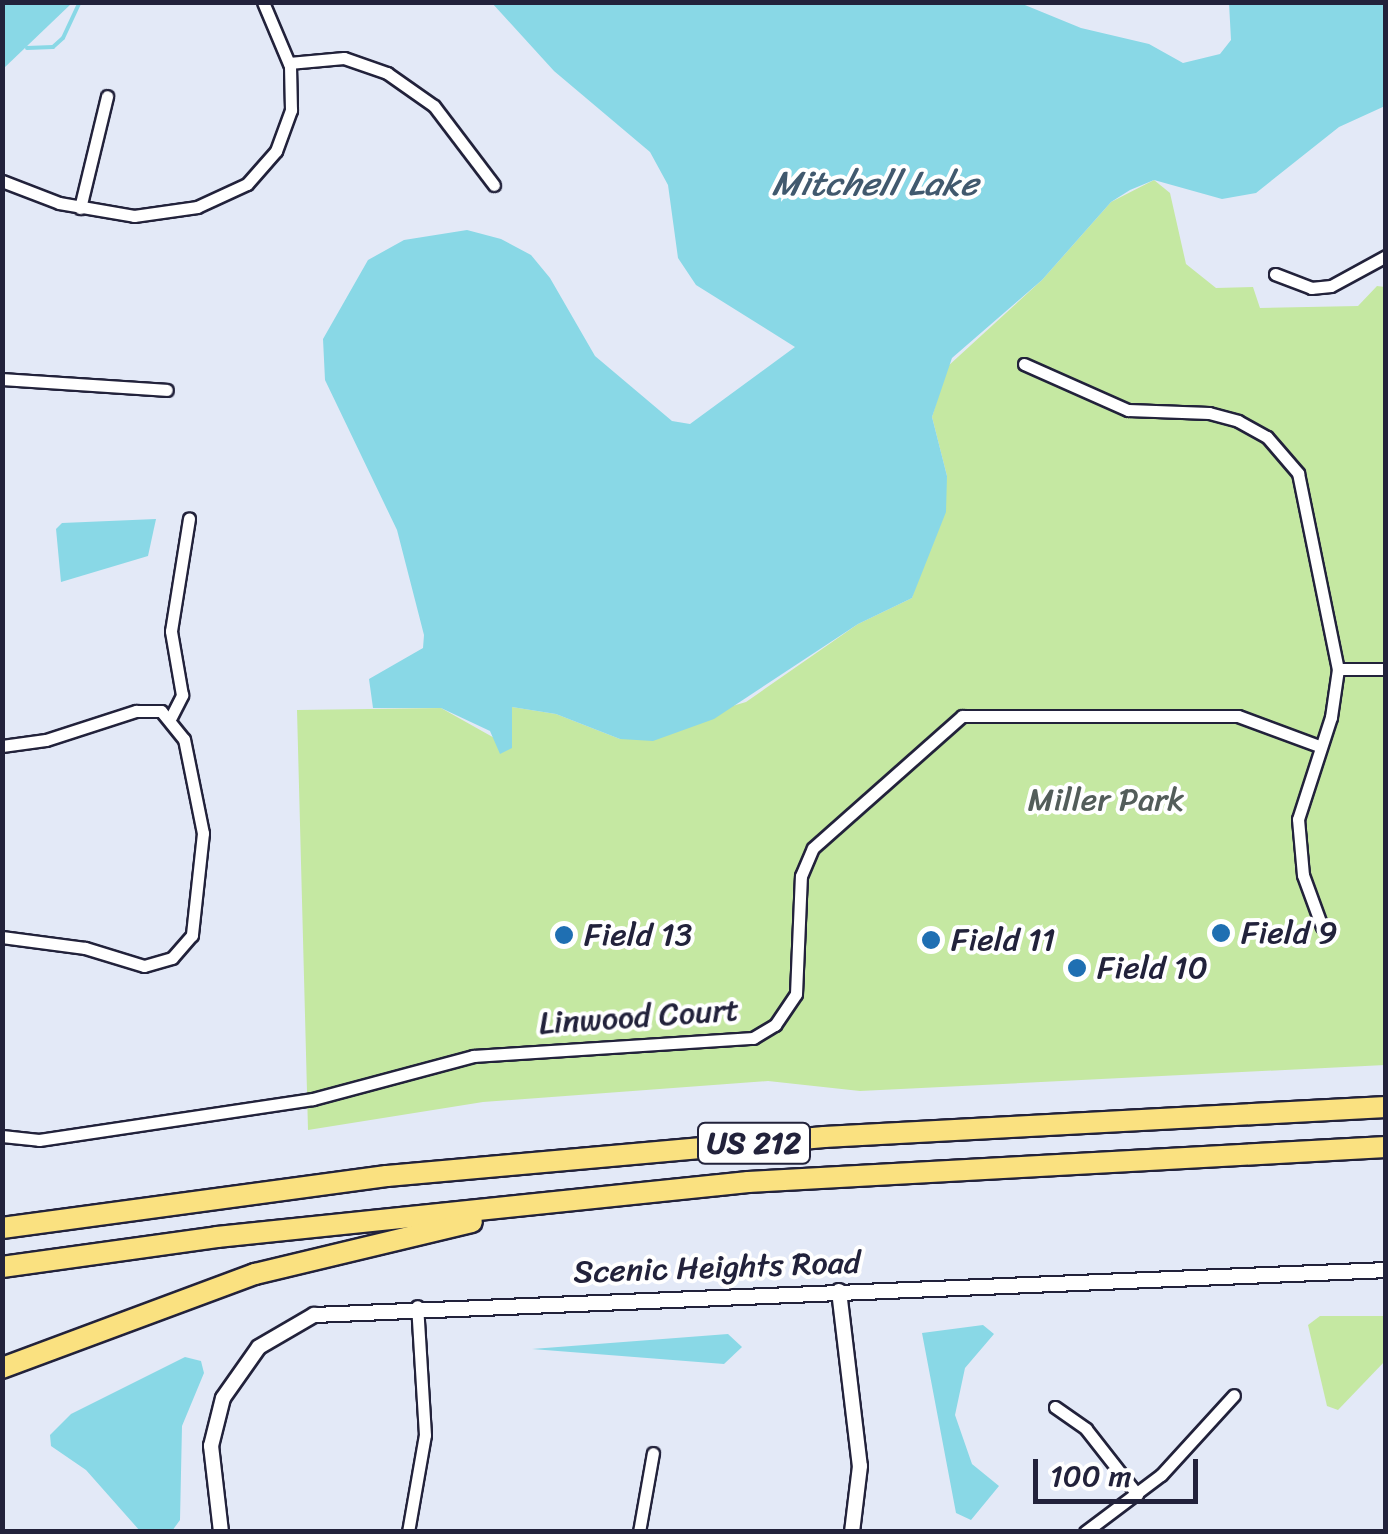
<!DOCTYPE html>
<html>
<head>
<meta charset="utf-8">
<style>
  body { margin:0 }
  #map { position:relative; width:1388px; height:1534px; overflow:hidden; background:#e3e9f7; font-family:Sriracha,sans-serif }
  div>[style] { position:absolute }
  .green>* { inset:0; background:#c5e8a2 }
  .water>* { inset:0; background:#89d8e6 }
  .stream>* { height:4px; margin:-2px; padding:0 2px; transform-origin:2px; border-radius:2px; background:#89d8e6 }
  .roads { filter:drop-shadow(2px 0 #22223b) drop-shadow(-2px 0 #22223b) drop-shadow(0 2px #22223b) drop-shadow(0 -2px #22223b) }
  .minor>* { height:11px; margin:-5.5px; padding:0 5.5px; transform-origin:5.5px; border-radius:5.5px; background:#fff }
  .tertiary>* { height:14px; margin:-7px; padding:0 7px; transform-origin:7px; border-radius:7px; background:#fff }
  .motorway>* { height:20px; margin:-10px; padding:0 10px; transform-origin:10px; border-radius:10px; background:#fae180 }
  .dots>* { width:28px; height:28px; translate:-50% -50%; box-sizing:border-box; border:5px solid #fff; border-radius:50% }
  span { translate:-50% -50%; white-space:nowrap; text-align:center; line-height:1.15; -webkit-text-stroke:8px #fff; paint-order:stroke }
  .shield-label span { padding:2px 8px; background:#fff; border:2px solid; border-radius:8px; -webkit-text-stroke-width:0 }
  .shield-label { font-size:30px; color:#22223b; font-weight:700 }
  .park-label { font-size:32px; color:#535d5a }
  .poi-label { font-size:32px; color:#22223b }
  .left { translate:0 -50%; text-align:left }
  .street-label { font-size:32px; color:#22223b }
  .water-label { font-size:35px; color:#41596e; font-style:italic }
  .frame { position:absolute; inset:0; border:5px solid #22223b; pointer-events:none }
  .scale { position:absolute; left:1033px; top:1459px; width:165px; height:45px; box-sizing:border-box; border:5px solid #22223b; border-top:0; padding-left:12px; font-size:30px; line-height:35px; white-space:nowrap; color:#22223b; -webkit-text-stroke:8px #fff; paint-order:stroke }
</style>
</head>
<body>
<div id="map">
  <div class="green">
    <div style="clip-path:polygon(1154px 180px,1170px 193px,1186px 264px,1216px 288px,1253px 287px,1260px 308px,1358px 306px,1377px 286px,1385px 287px,1385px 1065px,860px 1091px,768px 1081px,483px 1102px,308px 1130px,297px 710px,441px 708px,512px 748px,512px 707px,556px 714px,620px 739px,746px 702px,858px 624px,912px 598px,947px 476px,932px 417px,947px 367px,1042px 280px,1111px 202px)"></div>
    <div style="clip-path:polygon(1320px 1316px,1385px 1316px,1385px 1361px,1338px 1410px,1327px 1406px,1308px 1325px)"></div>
  </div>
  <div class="water">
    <div style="clip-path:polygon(2px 3px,3px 2px,72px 3px,3px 69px)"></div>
    <div style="clip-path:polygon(492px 3px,1020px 3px,1081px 28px,1149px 44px,1183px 63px,1220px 54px,1231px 40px,1229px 3px,1385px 3px,1385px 106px,1339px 127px,1256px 193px,1222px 199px,1154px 180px,1130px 190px,1111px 202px,1042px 280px,952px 358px,932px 417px,947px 476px,946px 512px,912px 598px,858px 624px,714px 719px,653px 741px,620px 739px,556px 714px,512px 707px,512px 748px,500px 754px,490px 731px,441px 708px,373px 708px,369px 679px,423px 648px,424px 635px,397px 530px,325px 380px,323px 339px,368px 260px,404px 240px,467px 230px,501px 239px,531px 255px,550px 278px,595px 356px,672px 421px,690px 424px,795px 347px,696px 285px,678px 258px,668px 185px,650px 152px,554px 71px)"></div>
    <div style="clip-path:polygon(156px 519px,148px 556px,61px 582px,56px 529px,62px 523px)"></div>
    <div style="clip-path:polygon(983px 1325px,994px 1334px,965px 1368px,955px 1415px,972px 1464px,999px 1486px,971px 1520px,956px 1513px,922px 1333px)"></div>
    <div style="clip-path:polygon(728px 1334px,742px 1347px,724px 1364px,532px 1349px)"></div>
    <div style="clip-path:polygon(185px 1357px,201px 1361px,204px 1373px,182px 1426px,180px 1520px,172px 1531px,140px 1531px,86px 1470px,51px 1446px,50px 1435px,71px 1414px)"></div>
  </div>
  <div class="stream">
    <div style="left:27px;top:48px;width:26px;rotate:-2deg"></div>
    <div style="left:53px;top:47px;width:13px;rotate:-42deg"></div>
    <div style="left:63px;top:38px;width:40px;rotate:-65deg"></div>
  </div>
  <div class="roads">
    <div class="minor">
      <div style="left:289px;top:63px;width:55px;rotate:-5.2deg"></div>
      <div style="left:344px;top:58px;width:46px;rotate:19.2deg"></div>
      <div style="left:387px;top:73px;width:57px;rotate:35.1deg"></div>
      <div style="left:434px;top:106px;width:99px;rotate:52.8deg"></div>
      <div style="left:2px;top:181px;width:61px;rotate:21.1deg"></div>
      <div style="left:59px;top:203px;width:76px;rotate:9.8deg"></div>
      <div style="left:134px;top:216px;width:64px;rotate:-8.1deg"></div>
      <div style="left:197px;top:207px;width:55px;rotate:-24.7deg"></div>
      <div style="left:247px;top:184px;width:44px;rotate:-48.7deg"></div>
      <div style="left:276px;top:151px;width:44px;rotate:-69.9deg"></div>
      <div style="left:291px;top:110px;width:44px;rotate:-91.3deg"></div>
      <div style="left:290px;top:66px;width:69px;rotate:-112.9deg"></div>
      <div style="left:80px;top:208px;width:115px;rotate:-76.4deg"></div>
      <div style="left:1275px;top:274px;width:39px;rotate:21deg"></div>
      <div style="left:1311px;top:288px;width:20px;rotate:-6deg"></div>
      <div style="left:1331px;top:286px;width:63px;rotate:-28.6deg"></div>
      <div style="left:1024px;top:364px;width:114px;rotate:23.9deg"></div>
      <div style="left:1128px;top:410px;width:81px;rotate:2.1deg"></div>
      <div style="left:1209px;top:413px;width:30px;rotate:15deg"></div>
      <div style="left:1238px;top:421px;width:33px;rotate:29deg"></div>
      <div style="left:1267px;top:437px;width:48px;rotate:49.3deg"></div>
      <div style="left:1298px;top:473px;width:200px;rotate:78.5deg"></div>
      <div style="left:1338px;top:669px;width:49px;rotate:98.3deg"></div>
      <div style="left:1331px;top:717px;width:107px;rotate:107.9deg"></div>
      <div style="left:1298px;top:819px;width:56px;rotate:84.9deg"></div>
      <div style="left:1303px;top:875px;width:55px;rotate:69.9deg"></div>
      <div style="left:2px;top:379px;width:165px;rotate:3.8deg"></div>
      <div style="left:1338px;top:669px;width:48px"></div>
      <div style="left:171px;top:717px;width:25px;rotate:-63deg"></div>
      <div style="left:182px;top:695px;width:65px;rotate:-99.8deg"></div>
      <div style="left:171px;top:631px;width:114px;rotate:-80.9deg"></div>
      <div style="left:2px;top:746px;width:44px;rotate:-7.8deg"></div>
      <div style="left:46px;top:740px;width:95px;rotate:-17.9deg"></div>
      <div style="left:136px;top:711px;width:25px"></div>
      <div style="left:161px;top:711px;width:36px;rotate:51deg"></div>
      <div style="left:184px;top:739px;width:96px;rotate:78.6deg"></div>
      <div style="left:203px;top:833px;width:103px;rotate:96.2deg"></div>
      <div style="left:192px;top:935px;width:30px;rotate:131deg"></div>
      <div style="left:172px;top:958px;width:29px;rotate:164deg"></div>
      <div style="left:144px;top:966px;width:62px;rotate:-163deg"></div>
      <div style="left:85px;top:948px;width:84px;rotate:-172.5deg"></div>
      <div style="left:2px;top:1136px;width:37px;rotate:6deg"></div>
      <div style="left:39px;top:1140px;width:277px;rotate:-8.5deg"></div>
      <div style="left:313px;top:1099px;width:166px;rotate:-15deg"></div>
      <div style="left:473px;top:1056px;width:281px;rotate:-3.7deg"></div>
      <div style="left:753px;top:1038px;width:26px;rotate:-31deg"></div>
      <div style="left:775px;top:1025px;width:37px;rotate:-56deg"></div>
      <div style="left:796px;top:994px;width:118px;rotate:-87.6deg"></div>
      <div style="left:801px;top:876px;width:30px;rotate:-67deg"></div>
      <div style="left:813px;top:848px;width:199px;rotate:-41.5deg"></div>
      <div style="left:962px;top:716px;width:276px"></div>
      <div style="left:1238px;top:716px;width:86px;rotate:20.3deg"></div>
      <div style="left:1055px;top:1407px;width:38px;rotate:35deg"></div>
      <div style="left:1086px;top:1429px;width:83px;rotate:51.9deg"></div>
      <div style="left:408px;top:1532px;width:98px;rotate:-80.1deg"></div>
      <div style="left:425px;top:1435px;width:129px;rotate:-93.5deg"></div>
      <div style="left:639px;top:1532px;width:80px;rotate:-80deg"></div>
      <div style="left:1085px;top:1532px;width:95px;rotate:-36.9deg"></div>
      <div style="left:1161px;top:1475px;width:108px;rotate:-47.6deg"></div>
    </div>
    <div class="tertiary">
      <div style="left:839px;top:1291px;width:176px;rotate:83.2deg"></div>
      <div style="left:860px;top:1466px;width:66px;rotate:96.9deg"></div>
      <div style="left:221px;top:1532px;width:87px;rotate:-96.6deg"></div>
      <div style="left:211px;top:1446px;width:49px;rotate:-76deg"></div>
      <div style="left:223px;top:1398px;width:62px;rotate:-54.8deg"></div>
      <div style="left:259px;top:1347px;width:64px;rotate:-30.2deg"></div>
      <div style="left:314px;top:1315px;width:1073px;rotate:-2.4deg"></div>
    </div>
    <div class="motorway">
      <div style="left:2px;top:1228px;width:388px;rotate:-7.7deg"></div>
      <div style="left:387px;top:1176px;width:439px;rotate:-5.1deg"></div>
      <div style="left:824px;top:1137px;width:563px;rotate:-3.06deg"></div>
      <div style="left:2px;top:1267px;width:217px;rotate:-7.9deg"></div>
      <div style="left:217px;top:1237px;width:534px;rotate:-5.91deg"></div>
      <div style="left:748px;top:1182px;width:639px;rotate:-3.14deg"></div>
      <div style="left:2px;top:1368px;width:270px;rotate:-20.4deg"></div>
      <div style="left:255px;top:1274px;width:223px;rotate:-13.5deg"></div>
    </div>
  </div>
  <div class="dots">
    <div style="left:1221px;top:933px;background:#1f6fb2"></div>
    <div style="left:564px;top:935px;background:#1f6fb2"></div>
    <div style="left:931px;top:940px;background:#1f6fb2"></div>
    <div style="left:1077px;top:968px;background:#1f6fb2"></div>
  </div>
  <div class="shield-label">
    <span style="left:754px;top:1143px">US 212</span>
  </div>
  <div class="park-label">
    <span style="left:1106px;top:800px">Miller Park</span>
  </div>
  <div class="poi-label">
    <span class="left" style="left:1241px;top:933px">Field 9</span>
    <span class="left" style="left:584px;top:935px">Field 13</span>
    <span class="left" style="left:951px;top:940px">Field 11</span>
    <span class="left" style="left:1097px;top:968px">Field 10</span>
  </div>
  <div class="street-label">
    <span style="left:639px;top:1017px;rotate:-4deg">Linwood Court</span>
    <span style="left:717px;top:1268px;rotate:-2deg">Scenic Heights Road</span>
  </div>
  <div class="water-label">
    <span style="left:875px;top:183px">Mitchell Lake</span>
  </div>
  <div class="frame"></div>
  <div class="scale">100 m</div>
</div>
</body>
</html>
